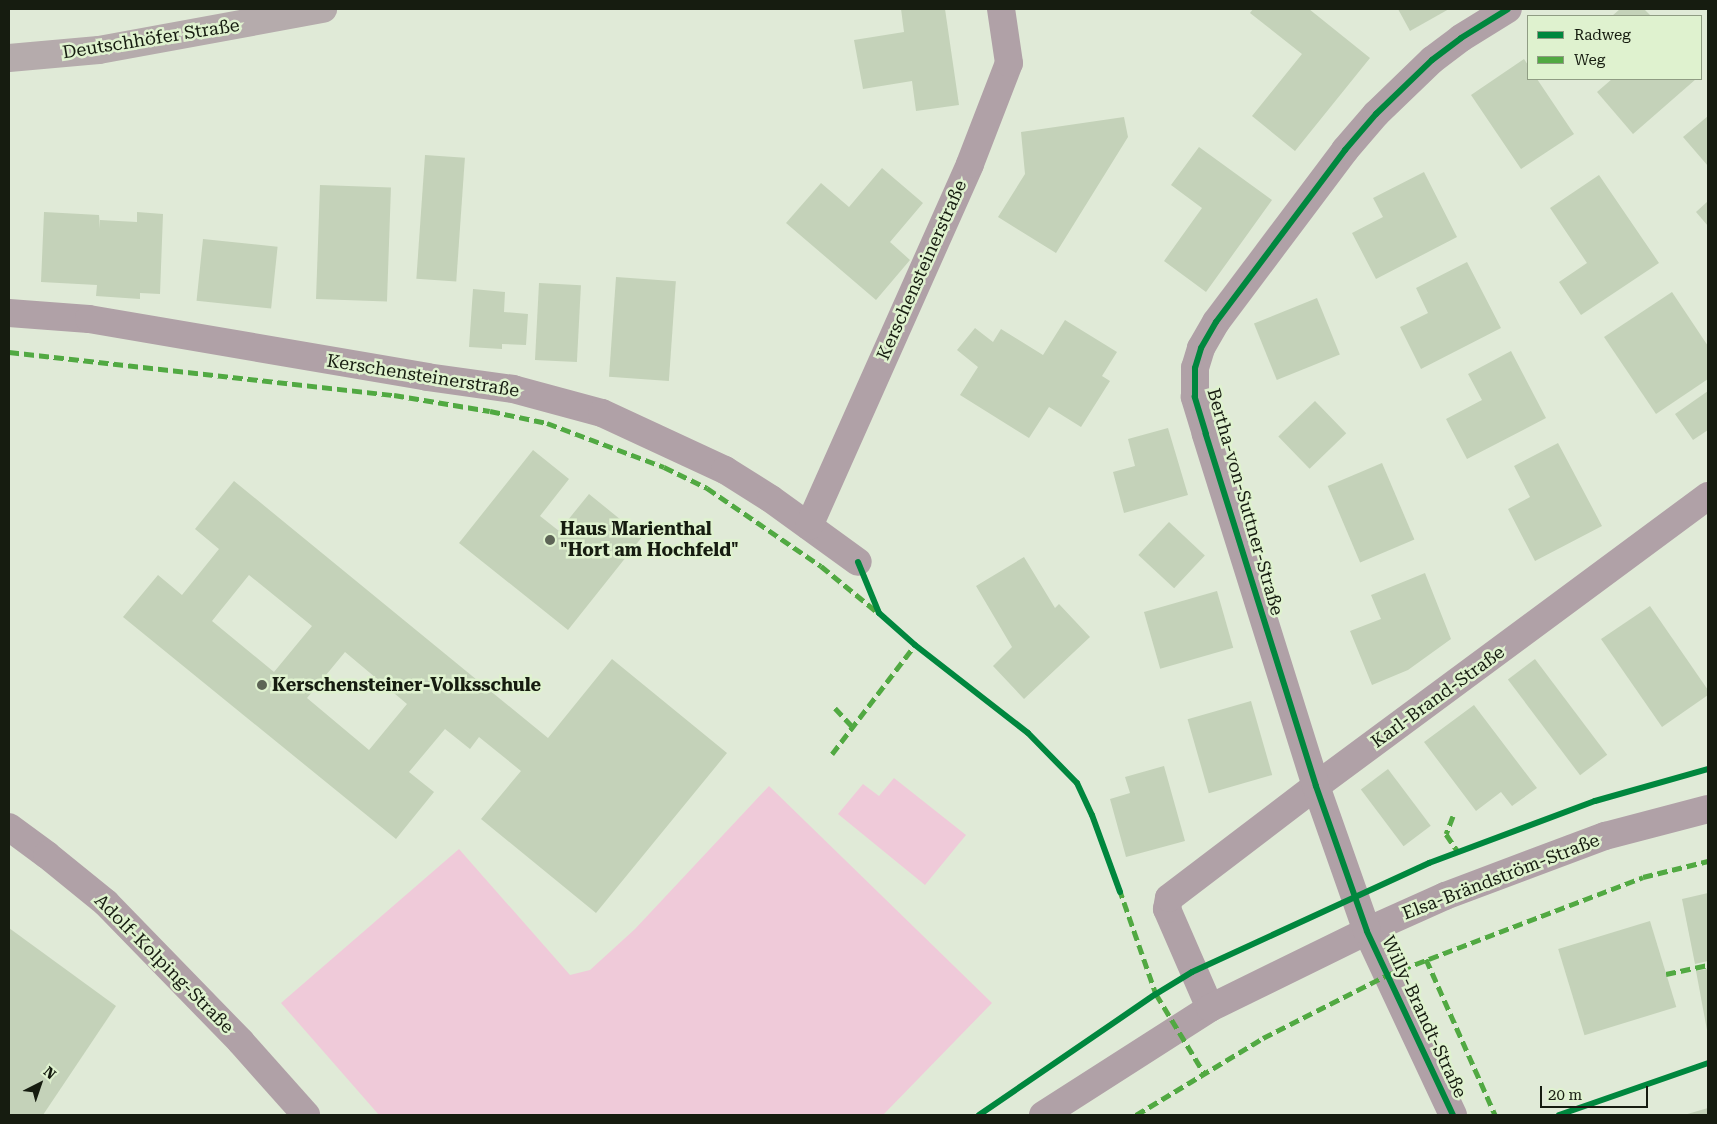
<!DOCTYPE html>
<html>
<head>
<meta charset="utf-8">
<style>
  body { margin:0 }
  #map { position:relative; width:1717px; height:1124px; overflow:hidden; background:#e0ead7; font-family:"Roboto Serif",serif }
  div>[style] { position:absolute }
  .green>* { inset:0; background:#efcad9 }
  .building>* { inset:0; background:#c4d2b9; transform-origin:0 0 }
  .minor>* { height:28px; margin:-14px; padding:0 14px; transform-origin:14px; border-radius:14px; background:#b0a1a7 }
  .major>* { height:28px; margin:-14px; padding:0 14px; transform-origin:14px; border-radius:14px; background:#b5abac }
  .quiet>* { height:5px; margin-top:-2.5px; transform-origin:0; background:repeating-linear-gradient(90deg,#51a942 0 10px,transparent 0 15px) }
  .cycleway>* { height:6px; margin:-3px; padding:0 3px; transform-origin:3px; border-radius:3px; background:#00873e }
  .dots>* { width:14px; height:14px; translate:-50% -50%; box-sizing:border-box; border:2px solid #dff2cf; border-radius:50% }
  span { translate:-50% -50%; white-space:nowrap; text-align:center; line-height:1.15; -webkit-text-stroke:5px #dff2cf; paint-order:stroke }
  .street-label { font-size:18px; color:#161c10 }
  .poi-label { font-size:18px; color:#161c10; font-weight:700 }
  .left { translate:0 -50%; text-align:left }
  .frame { position:absolute; inset:0; border:10px solid #161c10; pointer-events:none }
  .legend { position:absolute; left:1527px; top:15px; width:175px; height:65px; box-sizing:border-box; background:#dff2cf; border:1px solid #8f9c83; margin:0; padding:6px 9px; list-style:none; font-size:15px; color:#161c10 }
  .legend li { display:flex; align-items:center; gap:10px; height:25px }
  .legend b { width:25px; border:1px solid #8f9c83 }
  .north { position:absolute; left:15px; top:1059px; width:50px; height:50px; -webkit-text-stroke:4px #dff2cf; paint-order:stroke; rotate:41deg; font-size:14px; font-weight:700; line-height:20px; text-align:center; color:#161c10 }
  .north::after { content:''; display:block; margin:auto; width:18px; height:22px; background:#161c10; clip-path:polygon(50% 0,100% 100%,50% 72%,0 100%) }
  .scale { position:absolute; left:1540px; top:1086px; width:108px; height:22px; box-sizing:border-box; border:2px solid #161c10; border-top:0; padding-left:6px; font-size:15px; line-height:18px; white-space:nowrap; color:#161c10; -webkit-text-stroke:4px #dff2cf; paint-order:stroke }
</style>
</head>
<body>
<div id="map">
  <div class="green">
    <div style="clip-path:polygon(894px 778px,966px 835px,925px 885px,838px 814px,863px 784px,879px 796px)"></div>
    <div style="clip-path:polygon(769px 786px,992px 1003px,883px 1115px,379px 1115px,281px 1003px,459px 849px,570px 975px,590px 970px,635px 929px)"></div>
  </div>
  <div class="building">
    <div style="clip-path:polygon(901px 9px,945px 9px,959px 105px,916px 111px,912px 81px,863px 89px,854px 40px,904px 32px)"></div>
    <div style="clip-path:polygon(1253px 9px,1309px 9px,1370px 58px,1295px 151px,1252px 116px,1302px 54px,1250px 13px)"></div>
    <div style="clip-path:polygon(1398px 9px,1449px 9px,1410px 31px)"></div>
    <div style="clip-path:polygon(1620px 9px,1644px 9px,1651px 16px,1612px 16px)"></div>
    <div style="clip-path:polygon(1524px 59px,1528px 65px,1528px 79px,1537px 79px,1574px 134px,1521px 169px,1471px 95px)"></div>
    <div style="clip-path:polygon(1612px 79px,1696px 79px,1633px 134px,1597px 92px)"></div>
    <div style="clip-path:polygon(1708px 116px,1708px 166px,1683px 137px)"></div>
    <div style="clip-path:polygon(1124px 117px,1128px 137px,1056px 253px,998px 217px,1025px 174px,1021px 132px)"></div>
    <div style="clip-path:polygon(1199px 147px,1272px 200px,1206px 292px,1164px 261px,1202px 208px,1171px 185px)"></div>
    <div style="left:425px;top:155px;width:40px;height:124px;rotate:4deg"></div>
    <div style="clip-path:polygon(882px 168px,923px 203px,890px 242px,910px 260px,876px 300px,786px 223px,821px 183px,849px 207px)"></div>
    <div style="clip-path:polygon(1424px 172px,1457px 237px,1376px 279px,1352px 233px,1383px 217px,1373px 198px)"></div>
    <div style="clip-path:polygon(1599px 175px,1659px 263px,1581px 315px,1559px 282px,1587px 263px,1550px 208px)"></div>
    <div style="left:320px;top:185px;width:71px;height:114px;rotate:2deg"></div>
    <div style="clip-path:polygon(1708px 201px,1708px 226px,1696px 212px)"></div>
    <div style="clip-path:polygon(44px 212px,99px 215px,100px 229px,100px 220px,137px 222px,137px 212px,163px 214px,160px 294px,140px 293px,140px 299px,96px 296px,97px 285px,41px 282px)"></div>
    <div style="left:203px;top:239px;width:75px;height:62px;rotate:6deg"></div>
    <div style="clip-path:polygon(1467px 262px,1501px 328px,1421px 369px,1400px 327px,1428px 313px,1416px 288px)"></div>
    <div style="left:616px;top:277px;width:60px;height:100px;rotate:4deg"></div>
    <div style="left:539px;top:283px;width:42px;height:77px;rotate:3deg"></div>
    <div style="clip-path:polygon(473px 289px,505px 292px,504px 312px,528px 314px,526px 345px,502px 344px,502px 349px,469px 347px)"></div>
    <div style="clip-path:polygon(1672px 292px,1708px 346px,1708px 379px,1656px 414px,1604px 337px)"></div>
    <div style="left:1317px;top:298px;width:61px;height:68px;rotate:68deg"></div>
    <div style="clip-path:polygon(1065px 320px,1117px 352px,1102px 376px,1110px 381px,1081px 427px,1049px 407px,1029px 438px,960px 395px,978px 367px,957px 350px,975px 328px,993px 342px,1001px 329px,1043px 355px)"></div>
    <div style="clip-path:polygon(1511px 351px,1546px 418px,1467px 459px,1446px 419px,1482px 400px,1468px 374px)"></div>
    <div style="clip-path:polygon(1708px 391px,1708px 430px,1693px 440px,1675px 414px)"></div>
    <div style="left:1315px;top:401px;width:45px;height:51px;rotate:46deg"></div>
    <div style="clip-path:polygon(1168px 428px,1188px 495px,1124px 513px,1113px 472px,1135px 466px,1128px 439px)"></div>
    <div style="clip-path:polygon(1558px 443px,1602px 526px,1535px 561px,1508px 509px,1530px 497px,1514px 466px)"></div>
    <div style="clip-path:polygon(533px 450px,569px 479px,540px 516px,559px 531px,589px 494px,642px 537px,568px 630px,459px 543px)"></div>
    <div style="left:1382px;top:463px;width:83px;height:59px;rotate:67deg"></div>
    <div style="clip-path:polygon(evenodd,234px 481px,548px 738px,612px 659px,727px 753px,596px 913px,481px 819px,521px 771px,479px 737px,470px 749px,445px 729px,409px 772px,434px 792px,396px 839px,123px 617px,158px 575px,182px 595px,219px 549px,195px 529px,234px 481px,249px 575px,312px 626px,274px 672px,212px 621px,249px 575px,234px 481px,345px 652px,407px 704px,369px 750px,307px 698px,345px 652px)"></div>
    <div style="left:1169px;top:522px;width:49px;height:45px;rotate:43deg"></div>
    <div style="clip-path:polygon(1024px 557px,1055px 608px,1059px 604px,1090px 637px,1024px 699px,993px 666px,1012px 647px,976px 586px)"></div>
    <div style="clip-path:polygon(1425px 573px,1451px 639px,1408px 670px,1372px 685px,1350px 631px,1381px 619px,1371px 595px)"></div>
    <div style="left:1217px;top:591px;width:59px;height:76px;rotate:74deg"></div>
    <div style="clip-path:polygon(1650px 606px,1708px 690px,1708px 695px,1662px 727px,1601px 639px)"></div>
    <div style="left:1535px;top:659px;width:120px;height:34px;rotate:53deg"></div>
    <div style="left:1251px;top:701px;width:77px;height:66px;rotate:74deg"></div>
    <div style="clip-path:polygon(1474px 705px,1537px 788px,1512px 806px,1501px 792px,1476px 811px,1424px 742px)"></div>
    <div style="clip-path:polygon(1164px 766px,1185px 841px,1126px 857px,1110px 799px,1130px 793px,1125px 777px)"></div>
    <div style="left:1388px;top:769px;width:71px;height:34px;rotate:53deg"></div>
    <div style="clip-path:polygon(1708px 893px,1708px 961px,1695px 964px,1682px 899px)"></div>
    <div style="left:1650px;top:921px;width:90px;height:96px;rotate:73deg"></div>
    <div style="clip-path:polygon(9px 928px,116px 1006px,43px 1115px,9px 1115px)"></div>
    <div style="clip-path:polygon(1708px 969px,1708px 1030px,1707px 1030px,1696px 971px)"></div>
    <div style="clip-path:polygon(1708px 1108px,1708px 1115px,1684px 1115px)"></div>
  </div>
  <div class="minor">
    <div style="left:9px;top:313px;width:80px;rotate:4.3deg"></div>
    <div style="left:89px;top:319px;width:343px;rotate:9.7deg"></div>
    <div style="left:427px;top:377px;width:87px;rotate:7.9deg"></div>
    <div style="left:513px;top:389px;width:92px;rotate:15.1deg"></div>
    <div style="left:602px;top:413px;width:136px;rotate:24.9deg"></div>
    <div style="left:725px;top:470px;width:54px;rotate:32.2deg"></div>
    <div style="left:771px;top:499px;width:107px;rotate:35.9deg"></div>
    <div style="left:809px;top:526px;width:396px;rotate:-66deg"></div>
    <div style="left:970px;top:164px;width:108px;rotate:-68.9deg"></div>
    <div style="left:1009px;top:63px;width:55px;rotate:-98.4deg"></div>
    <div style="left:9px;top:827px;width:47px;rotate:36.4deg"></div>
    <div style="left:47px;top:855px;width:76px;rotate:39.1deg"></div>
    <div style="left:106px;top:903px;width:194px;rotate:45.8deg"></div>
    <div style="left:241px;top:1042px;width:98px;rotate:48.3deg"></div>
    <div style="left:1210px;top:1008px;width:108px;rotate:-113.5deg"></div>
    <div style="left:1167px;top:909px;width:11px;rotate:-80deg"></div>
    <div style="left:1169px;top:898px;width:185px;rotate:-37.3deg"></div>
    <div style="left:1316px;top:786px;width:488px;rotate:-36.5deg"></div>
    <div style="left:1043px;top:1115px;width:198px;rotate:-32.6deg"></div>
    <div style="left:1210px;top:1008px;width:175px;rotate:-26.1deg"></div>
    <div style="left:1367px;top:931px;width:85px;rotate:-24.2deg"></div>
    <div style="left:1445px;top:896px;width:171px;rotate:-20.6deg"></div>
    <div style="left:1605px;top:836px;width:106px;rotate:-14.7deg"></div>
    <div style="left:1453px;top:1115px;width:203px;rotate:-115.1deg"></div>
    <div style="left:1367px;top:931px;width:154px;rotate:-109.4deg"></div>
    <div style="left:1316px;top:786px;width:369px;rotate:-107.4deg"></div>
    <div style="left:1206px;top:434px;width:39px;rotate:-107deg"></div>
    <div style="left:1195px;top:397px;width:29px;rotate:-90deg"></div>
    <div style="left:1195px;top:368px;width:21px;rotate:-73deg"></div>
    <div style="left:1201px;top:348px;width:30px;rotate:-60deg"></div>
    <div style="left:1216px;top:322px;width:215px;rotate:-53.1deg"></div>
    <div style="left:1345px;top:150px;width:48px;rotate:-49.3deg"></div>
    <div style="left:1376px;top:114px;width:78px;rotate:-44deg"></div>
    <div style="left:1432px;top:60px;width:36px;rotate:-37deg"></div>
    <div style="left:1461px;top:38px;width:55px;rotate:-31.7deg"></div>
  </div>
  <div class="major">
    <div style="left:9px;top:58px;width:90px;rotate:-5.1deg"></div>
    <div style="left:99px;top:50px;width:228px;rotate:-10.4deg"></div>
  </div>
  <div class="quiet">
    <div style="left:9px;top:352px;width:387px;rotate:6.4deg"></div>
    <div style="left:394px;top:395px;width:97px;rotate:9.5deg"></div>
    <div style="left:490px;top:411px;width:58px;rotate:11.9deg"></div>
    <div style="left:547px;top:423px;width:125px;rotate:20.6deg"></div>
    <div style="left:664px;top:467px;width:48px;rotate:26deg"></div>
    <div style="left:707px;top:488px;width:138px;rotate:34.4deg"></div>
    <div style="left:821px;top:566px;width:71px;rotate:39.3deg"></div>
    <div style="left:835px;top:708px;width:25px;rotate:47deg"></div>
    <div style="left:832px;top:754px;width:137px;rotate:-52.7deg"></div>
    <div style="left:1453px;top:816px;width:19px;rotate:111deg"></div>
    <div style="left:1446px;top:834px;width:22px;rotate:56deg"></div>
    <div style="left:1119px;top:888px;width:112px;rotate:70.8deg"></div>
    <div style="left:1156px;top:994px;width:92px;rotate:58.7deg"></div>
    <div style="left:1426px;top:959px;width:171px;rotate:66.1deg"></div>
    <div style="left:1666px;top:974px;width:43px;rotate:-12.1deg"></div>
    <div style="left:1136px;top:1115px;width:149px;rotate:-31.2deg"></div>
    <div style="left:1263px;top:1038px;width:139px;rotate:-26.9deg"></div>
    <div style="left:1387px;top:975px;width:274px;rotate:-20.9deg"></div>
    <div style="left:1643px;top:877px;width:67px;rotate:-13.8deg"></div>
  </div>
  <div class="cycleway">
    <div style="left:858px;top:562px;width:55px;rotate:67.6deg"></div>
    <div style="left:879px;top:613px;width:48px;rotate:41.6deg"></div>
    <div style="left:915px;top:645px;width:143px;rotate:37.9deg"></div>
    <div style="left:1028px;top:733px;width:70px;rotate:45.6deg"></div>
    <div style="left:1077px;top:783px;width:35px;rotate:65deg"></div>
    <div style="left:1092px;top:815px;width:82px;rotate:70deg"></div>
    <div style="left:979px;top:1115px;width:214px;rotate:-34.4deg"></div>
    <div style="left:1156px;top:994px;width:42px;rotate:-31.4deg"></div>
    <div style="left:1192px;top:972px;width:261px;rotate:-24.7deg"></div>
    <div style="left:1429px;top:863px;width:177px;rotate:-20.5deg"></div>
    <div style="left:1595px;top:801px;width:117px;rotate:-15.8deg"></div>
    <div style="left:1453px;top:1115px;width:203px;rotate:-115.1deg"></div>
    <div style="left:1367px;top:931px;width:154px;rotate:-109.4deg"></div>
    <div style="left:1316px;top:786px;width:369px;rotate:-107.4deg"></div>
    <div style="left:1206px;top:434px;width:39px;rotate:-107deg"></div>
    <div style="left:1195px;top:397px;width:29px;rotate:-90deg"></div>
    <div style="left:1195px;top:368px;width:21px;rotate:-73deg"></div>
    <div style="left:1201px;top:348px;width:30px;rotate:-60deg"></div>
    <div style="left:1216px;top:322px;width:215px;rotate:-53.1deg"></div>
    <div style="left:1345px;top:150px;width:48px;rotate:-49.3deg"></div>
    <div style="left:1376px;top:114px;width:78px;rotate:-44deg"></div>
    <div style="left:1432px;top:60px;width:36px;rotate:-37deg"></div>
    <div style="left:1461px;top:38px;width:55px;rotate:-31.7deg"></div>
    <div style="left:1559px;top:1115px;width:158px;rotate:-19.2deg"></div>
  </div>
  <div class="dots">
    <div style="left:550px;top:540px;background:#5d6456"></div>
    <div style="left:262px;top:685px;background:#5d6456"></div>
  </div>
  <div class="street-label">
    <span style="left:151px;top:39px;rotate:-9deg">Deutschhöfer Straße</span>
    <span style="left:922px;top:270px;rotate:-66deg">Kerschensteinerstraße</span>
    <span style="left:423px;top:376px;rotate:9deg">Kerschensteinerstraße</span>
    <span style="left:1245px;top:502px;rotate:74deg">Bertha-von-Suttner-Straße</span>
    <span style="left:1438px;top:697px;rotate:-36deg">Karl-Brand-Straße</span>
    <span style="left:1501px;top:877px;rotate:-21deg">Elsa-Brändström-Straße</span>
    <span style="left:164px;top:964px;rotate:45deg">Adolf-Kolping-Straße</span>
    <span style="left:1424px;top:1017px;rotate:65deg">Willy-Brandt-Straße</span>
  </div>
  <div class="poi-label">
    <span class="left" style="left:560px;top:540px">Haus Marienthal<br>"Hort am Hochfeld"</span>
    <span class="left" style="left:272px;top:685px">Kerschensteiner-Volksschule</span>
  </div>
  <div class="frame"></div>
  <ul class="legend">
  <li><b style="height:6px;background:#00873e"></b>Radweg</li>
  <li><b style="height:6px;background:#51a942"></b>Weg</li>
  </ul>
  <div class="north">N</div>
  <div class="scale">20 m</div>
</div>
</body>
</html>
